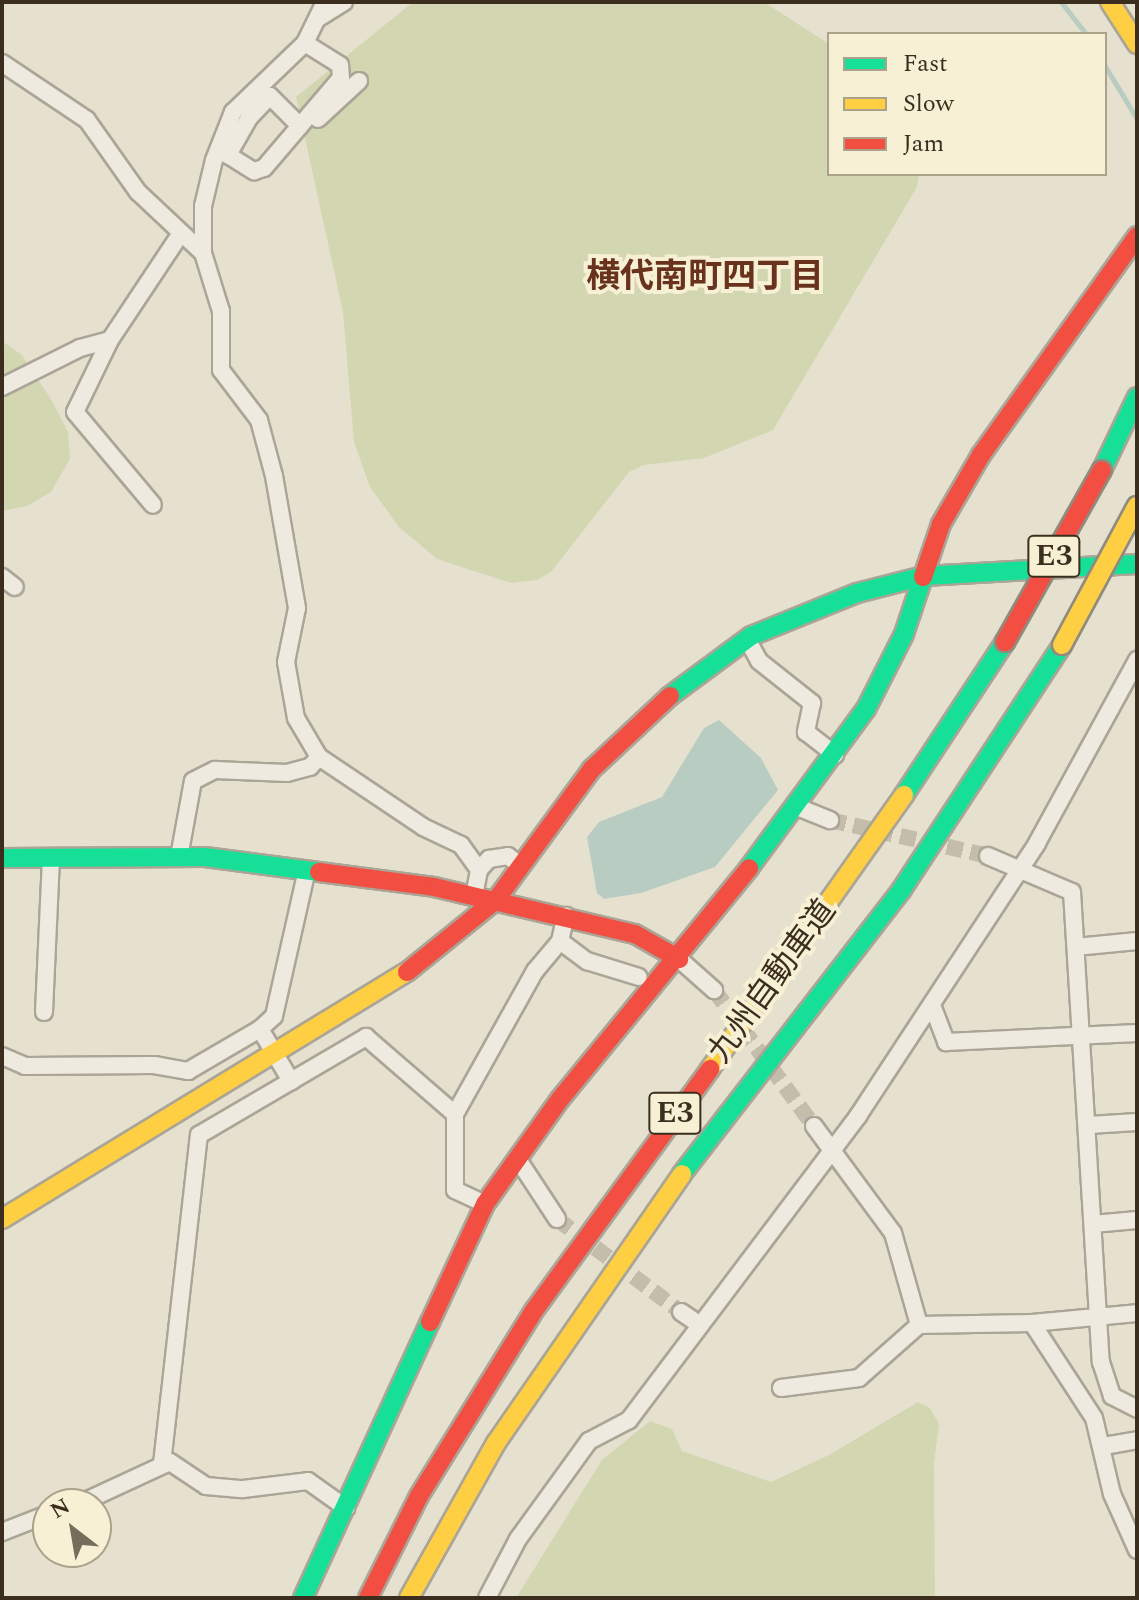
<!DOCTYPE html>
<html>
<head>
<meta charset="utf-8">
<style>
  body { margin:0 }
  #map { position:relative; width:1139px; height:1600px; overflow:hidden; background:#e6e1cf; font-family:Spectral,"Noto Sans JP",serif }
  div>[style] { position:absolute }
  .green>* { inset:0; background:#d3d7b1 }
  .water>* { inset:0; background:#b9ccc2 }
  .stream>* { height:5px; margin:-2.5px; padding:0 2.5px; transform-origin:2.5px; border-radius:2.5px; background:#b9ccc2 }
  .street-tunnel>* { height:16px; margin-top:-8px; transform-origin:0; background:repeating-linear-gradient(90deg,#c4bdac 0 16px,transparent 0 24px) }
  .roads { filter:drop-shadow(2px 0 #aba597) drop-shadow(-2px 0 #aba597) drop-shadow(0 2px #aba597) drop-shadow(0 -2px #aba597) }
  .street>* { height:16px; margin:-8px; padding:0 8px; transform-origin:8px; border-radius:8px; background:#eeeae0 }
  .fast>* { height:18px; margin:-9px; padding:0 9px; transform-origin:9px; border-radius:9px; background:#16e098 }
  .slow>* { height:18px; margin:-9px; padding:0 9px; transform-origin:9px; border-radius:9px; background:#ffcf43 }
  .jam>* { height:18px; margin:-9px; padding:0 9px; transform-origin:9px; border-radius:9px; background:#f24e42 }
  .bridges { filter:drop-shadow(2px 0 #918b7e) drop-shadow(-2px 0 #918b7e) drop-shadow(0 2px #918b7e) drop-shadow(0 -2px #918b7e) }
  .slow-bridge>* { height:18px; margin:-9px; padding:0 9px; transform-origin:9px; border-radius:9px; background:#ffcf43 }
  .jam-bridge>* { height:18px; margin:-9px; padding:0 9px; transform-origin:9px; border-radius:9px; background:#f24e42 }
  span { translate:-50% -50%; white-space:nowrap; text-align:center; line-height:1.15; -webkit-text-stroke:8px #f7f0d4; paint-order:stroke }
  .shield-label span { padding:2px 6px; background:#f7f0d4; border:2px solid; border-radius:6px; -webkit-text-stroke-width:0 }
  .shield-label { font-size:30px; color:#3b2e1e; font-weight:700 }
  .street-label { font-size:32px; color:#3b2e1e }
  .neighbourhood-label { font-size:34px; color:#69321c; font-weight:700 }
  .frame { position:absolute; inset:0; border:4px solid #3b2e1e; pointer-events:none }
  .legend { position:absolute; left:827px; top:32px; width:280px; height:144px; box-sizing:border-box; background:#f7f0d4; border:2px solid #aca28b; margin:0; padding:10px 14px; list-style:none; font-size:24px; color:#3b2e1e }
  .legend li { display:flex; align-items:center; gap:16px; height:40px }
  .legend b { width:40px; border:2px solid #aca28b }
  .north { position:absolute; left:32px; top:1488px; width:80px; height:80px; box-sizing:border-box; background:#f7f0d4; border:2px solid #aca28b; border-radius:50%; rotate:329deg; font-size:22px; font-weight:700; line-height:32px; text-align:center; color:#3b2e1e }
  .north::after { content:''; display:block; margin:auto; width:28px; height:36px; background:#776d5c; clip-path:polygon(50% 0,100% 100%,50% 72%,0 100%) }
</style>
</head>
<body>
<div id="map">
  <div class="green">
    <div style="clip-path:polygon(413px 2px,764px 2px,829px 44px,829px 174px,919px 174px,917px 187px,773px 430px,704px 458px,644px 465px,629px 472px,551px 572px,537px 580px,511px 583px,437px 559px,399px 527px,370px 487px,354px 442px,343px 312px,296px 97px)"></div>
    <div style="clip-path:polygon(2px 341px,22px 355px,52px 401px,68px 432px,70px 459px,51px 492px,27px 506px,2px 511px)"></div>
    <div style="clip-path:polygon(918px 1402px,930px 1408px,939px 1424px,934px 1464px,935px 1598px,516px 1598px,602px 1460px,650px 1421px,672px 1429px,682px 1451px,771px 1482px,829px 1455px)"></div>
  </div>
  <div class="water">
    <div style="clip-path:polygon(719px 720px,761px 758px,778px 790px,715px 867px,641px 893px,604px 899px,597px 893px,587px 837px,599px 822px,662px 797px,704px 728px)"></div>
  </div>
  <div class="stream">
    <div style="left:1061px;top:2px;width:41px;rotate:52deg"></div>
    <div style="left:1105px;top:66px;width:62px;rotate:58.9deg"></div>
  </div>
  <div class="street-tunnel">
    <div style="left:830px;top:820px;width:162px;rotate:12.8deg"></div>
    <div style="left:714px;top:990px;width:169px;rotate:53.7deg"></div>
    <div style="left:557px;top:1219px;width:155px;rotate:36.9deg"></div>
  </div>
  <div class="roads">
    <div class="street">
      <div style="left:325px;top:2px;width:46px;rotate:116deg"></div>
      <div style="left:305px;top:43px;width:100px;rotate:136.2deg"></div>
      <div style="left:233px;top:112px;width:52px;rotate:111.6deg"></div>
      <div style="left:214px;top:160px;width:47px;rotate:103.4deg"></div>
      <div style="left:203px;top:206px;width:47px;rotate:90deg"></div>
      <div style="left:203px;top:253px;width:61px;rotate:72.8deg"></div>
      <div style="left:221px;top:311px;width:59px;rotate:90deg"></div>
      <div style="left:221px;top:370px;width:63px;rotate:52.8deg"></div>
      <div style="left:259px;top:420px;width:58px;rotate:75deg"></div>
      <div style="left:274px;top:476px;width:134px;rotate:80.1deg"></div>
      <div style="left:297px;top:608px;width:55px;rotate:101.5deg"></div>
      <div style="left:286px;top:662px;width:57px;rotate:79.9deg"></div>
      <div style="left:296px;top:718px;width:45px;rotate:59.5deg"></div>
      <div style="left:319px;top:757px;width:125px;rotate:33.9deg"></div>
      <div style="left:423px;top:827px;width:42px;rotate:25.3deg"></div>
      <div style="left:461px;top:845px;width:31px;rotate:54deg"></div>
      <div style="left:317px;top:19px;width:32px;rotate:-32deg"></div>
      <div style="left:2px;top:63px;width:102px;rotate:33.8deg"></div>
      <div style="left:87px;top:120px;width:88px;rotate:54.7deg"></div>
      <div style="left:138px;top:192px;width:89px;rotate:43.2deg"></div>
      <div style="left:318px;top:119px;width:56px;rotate:-42.8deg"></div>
      <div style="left:300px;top:126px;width:42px;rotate:-135deg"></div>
      <div style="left:270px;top:96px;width:30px;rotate:134deg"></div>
      <div style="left:249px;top:118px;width:43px;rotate:119.6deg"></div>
      <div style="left:228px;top:155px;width:31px;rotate:32deg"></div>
      <div style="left:254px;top:171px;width:10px;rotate:-17deg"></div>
      <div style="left:264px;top:168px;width:118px;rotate:-49.5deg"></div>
      <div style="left:341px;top:78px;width:13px;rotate:-94deg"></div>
      <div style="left:340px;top:65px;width:41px;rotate:-147.8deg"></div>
      <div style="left:110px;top:340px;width:80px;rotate:115.9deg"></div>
      <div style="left:75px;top:412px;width:121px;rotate:50deg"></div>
      <div style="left:2px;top:387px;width:87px;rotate:-26.6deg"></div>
      <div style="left:80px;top:348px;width:31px;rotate:-15deg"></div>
      <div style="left:110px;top:340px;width:128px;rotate:-56.4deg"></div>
      <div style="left:2px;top:577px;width:16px;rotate:38deg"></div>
      <div style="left:747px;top:639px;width:25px;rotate:61deg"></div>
      <div style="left:759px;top:661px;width:68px;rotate:38.4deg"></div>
      <div style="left:812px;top:703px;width:30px;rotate:102deg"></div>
      <div style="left:806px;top:732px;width:37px;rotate:38deg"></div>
      <div style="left:795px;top:806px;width:38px;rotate:22deg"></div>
      <div style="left:988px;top:856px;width:91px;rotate:23.2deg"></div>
      <div style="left:1072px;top:892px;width:471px;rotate:86.5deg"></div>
      <div style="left:1101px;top:1362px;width:36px;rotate:72deg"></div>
      <div style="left:1112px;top:1396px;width:28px;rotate:27deg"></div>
      <div style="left:179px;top:857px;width:77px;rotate:-79.6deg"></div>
      <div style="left:193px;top:781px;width:25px;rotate:-27deg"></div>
      <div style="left:215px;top:770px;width:72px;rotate:2.4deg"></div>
      <div style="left:287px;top:773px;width:24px;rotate:-15deg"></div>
      <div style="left:310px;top:767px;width:13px;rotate:-48deg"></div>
      <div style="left:474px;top:896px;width:26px;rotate:-79deg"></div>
      <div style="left:479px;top:870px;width:15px;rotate:-48deg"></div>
      <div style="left:489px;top:859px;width:19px;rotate:-9deg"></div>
      <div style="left:508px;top:856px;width:16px;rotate:38deg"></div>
      <div style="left:560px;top:941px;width:34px;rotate:37deg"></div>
      <div style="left:587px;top:961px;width:54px;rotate:17.1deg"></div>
      <div style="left:1076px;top:947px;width:61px;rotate:-5.6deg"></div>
      <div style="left:679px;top:959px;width:47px;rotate:41.5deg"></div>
      <div style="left:932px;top:1005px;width:40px;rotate:69deg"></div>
      <div style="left:946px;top:1042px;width:191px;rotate:-2.7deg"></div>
      <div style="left:44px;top:1012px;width:154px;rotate:-87.4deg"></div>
      <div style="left:260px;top:1029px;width:61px;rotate:59.2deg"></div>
      <div style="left:2px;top:1056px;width:25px;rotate:23deg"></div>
      <div style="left:25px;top:1066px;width:129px;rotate:-0.4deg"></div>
      <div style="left:154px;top:1065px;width:35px;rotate:10deg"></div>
      <div style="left:188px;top:1071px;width:83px;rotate:-30.3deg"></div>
      <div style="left:260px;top:1029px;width:19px;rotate:-43deg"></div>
      <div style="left:274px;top:1016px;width:146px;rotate:-77.3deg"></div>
      <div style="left:455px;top:1114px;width:164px;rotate:-60.8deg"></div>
      <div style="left:535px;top:971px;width:39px;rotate:-50deg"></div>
      <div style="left:560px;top:941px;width:26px;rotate:-77deg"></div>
      <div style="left:1089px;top:1125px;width:48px;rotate:-3.6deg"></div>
      <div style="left:814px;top:1126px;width:133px;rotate:53.6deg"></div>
      <div style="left:893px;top:1233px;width:96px;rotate:74.2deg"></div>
      <div style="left:919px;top:1325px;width:113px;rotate:-1deg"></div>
      <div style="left:1032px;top:1323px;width:113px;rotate:56.9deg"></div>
      <div style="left:1094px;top:1418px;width:78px;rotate:76.7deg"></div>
      <div style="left:1112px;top:1494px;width:61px;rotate:65.9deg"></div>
      <div style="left:517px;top:1158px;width:73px;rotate:56.7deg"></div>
      <div style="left:1093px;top:1224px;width:44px;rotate:-5.2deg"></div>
      <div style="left:681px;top:1312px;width:23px;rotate:34deg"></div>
      <div style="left:1032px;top:1323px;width:105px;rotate:-5.4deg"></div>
      <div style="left:781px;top:1388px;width:79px;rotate:-7.3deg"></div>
      <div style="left:859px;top:1378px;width:80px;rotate:-41.5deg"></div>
      <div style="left:1104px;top:1446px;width:34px;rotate:-10deg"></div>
      <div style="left:162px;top:1464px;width:331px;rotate:-83.6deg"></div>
      <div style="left:199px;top:1135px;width:194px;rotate:-30.4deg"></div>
      <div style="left:366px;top:1037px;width:118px;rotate:40.9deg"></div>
      <div style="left:455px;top:1114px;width:76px;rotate:90deg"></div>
      <div style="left:455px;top:1190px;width:33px;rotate:25deg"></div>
      <div style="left:79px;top:1504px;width:100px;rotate:-24.8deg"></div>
      <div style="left:170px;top:1462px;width:43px;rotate:33.7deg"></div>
      <div style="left:206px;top:1486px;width:37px;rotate:5deg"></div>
      <div style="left:243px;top:1489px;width:65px;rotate:-7deg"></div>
      <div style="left:308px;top:1481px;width:47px;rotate:35.4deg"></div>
      <div style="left:2px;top:1532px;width:49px;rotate:-21.4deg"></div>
      <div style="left:487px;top:1598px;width:67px;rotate:-62.3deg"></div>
      <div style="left:518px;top:1539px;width:121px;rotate:-54.1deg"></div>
      <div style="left:589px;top:1441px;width:45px;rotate:-27.7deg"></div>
      <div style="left:629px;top:1420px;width:381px;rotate:-53deg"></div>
      <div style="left:858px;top:1116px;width:326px;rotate:-56.7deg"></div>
      <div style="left:1037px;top:843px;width:209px;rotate:-61.3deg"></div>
    </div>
    <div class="fast">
      <div style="left:1102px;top:470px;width:81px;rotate:-64.4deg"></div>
      <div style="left:670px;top:696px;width:101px;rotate:-36.5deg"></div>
      <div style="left:751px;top:636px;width:114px;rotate:-22.1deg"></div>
      <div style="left:857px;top:593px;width:69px;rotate:-14.2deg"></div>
      <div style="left:924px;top:576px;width:213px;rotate:-3.2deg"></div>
      <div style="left:904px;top:795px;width:183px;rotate:-56.6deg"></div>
      <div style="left:2px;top:858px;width:203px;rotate:-0.3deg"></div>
      <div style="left:205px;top:857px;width:115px;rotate:7.5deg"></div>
      <div style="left:749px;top:868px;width:197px;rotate:-53.7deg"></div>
      <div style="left:866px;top:709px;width:84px;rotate:-63.1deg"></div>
      <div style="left:904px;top:634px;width:60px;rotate:-71.6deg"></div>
      <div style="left:682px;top:1174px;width:360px;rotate:-52.3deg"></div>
      <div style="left:902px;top:889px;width:292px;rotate:-56.7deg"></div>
      <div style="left:303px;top:1598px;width:304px;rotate:-65.3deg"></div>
    </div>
    <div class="slow">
      <div style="left:1110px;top:2px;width:50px;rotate:57.3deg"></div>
      <div style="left:710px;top:1069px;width:336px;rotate:-54.7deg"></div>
      <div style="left:2px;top:1219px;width:474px;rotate:-31.4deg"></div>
      <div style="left:409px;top:1598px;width:178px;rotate:-60.7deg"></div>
      <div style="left:496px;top:1443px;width:327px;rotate:-55.3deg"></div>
    </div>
    <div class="jam">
      <div style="left:923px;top:577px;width:56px;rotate:-71.2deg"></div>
      <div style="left:941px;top:524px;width:80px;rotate:-59.9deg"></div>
      <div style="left:981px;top:455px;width:269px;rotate:-54.5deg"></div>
      <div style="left:319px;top:872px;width:116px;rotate:7.4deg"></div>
      <div style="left:434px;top:887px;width:206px;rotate:13.2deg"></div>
      <div style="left:635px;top:934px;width:51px;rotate:29.6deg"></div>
      <div style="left:407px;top:972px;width:114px;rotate:-39deg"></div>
      <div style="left:496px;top:900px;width:162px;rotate:-53.8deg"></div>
      <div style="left:592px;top:769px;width:107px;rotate:-43.1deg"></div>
      <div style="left:430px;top:1322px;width:130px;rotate:-65deg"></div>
      <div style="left:485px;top:1204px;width:130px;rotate:-54.4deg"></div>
      <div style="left:561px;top:1098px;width:297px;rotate:-50.7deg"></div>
      <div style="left:368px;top:1598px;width:114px;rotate:-63.4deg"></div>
      <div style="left:419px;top:1496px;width:216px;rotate:-58.2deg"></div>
      <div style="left:533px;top:1312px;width:301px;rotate:-53.9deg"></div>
    </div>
  </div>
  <div class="bridges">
    <div class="slow-bridge">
      <div style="left:1062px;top:645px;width:158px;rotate:-61.7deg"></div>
    </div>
    <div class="jam-bridge">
      <div style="left:1005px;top:642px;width:197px;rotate:-60.6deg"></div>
    </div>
  </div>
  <div class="shield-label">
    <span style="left:1054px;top:556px">E3</span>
    <span style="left:675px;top:1113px">E3</span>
  </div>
  <div class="street-label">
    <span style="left:773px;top:982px;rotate:-54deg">九州自動車道</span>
  </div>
  <div class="neighbourhood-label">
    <span style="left:705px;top:278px">横代南町四丁目</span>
  </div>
  <div class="frame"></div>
  <ul class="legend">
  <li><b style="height:10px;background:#16e098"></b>Fast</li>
  <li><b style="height:10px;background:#ffcf43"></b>Slow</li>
  <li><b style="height:10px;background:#f24e42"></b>Jam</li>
  </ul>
  <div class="north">N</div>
</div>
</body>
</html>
